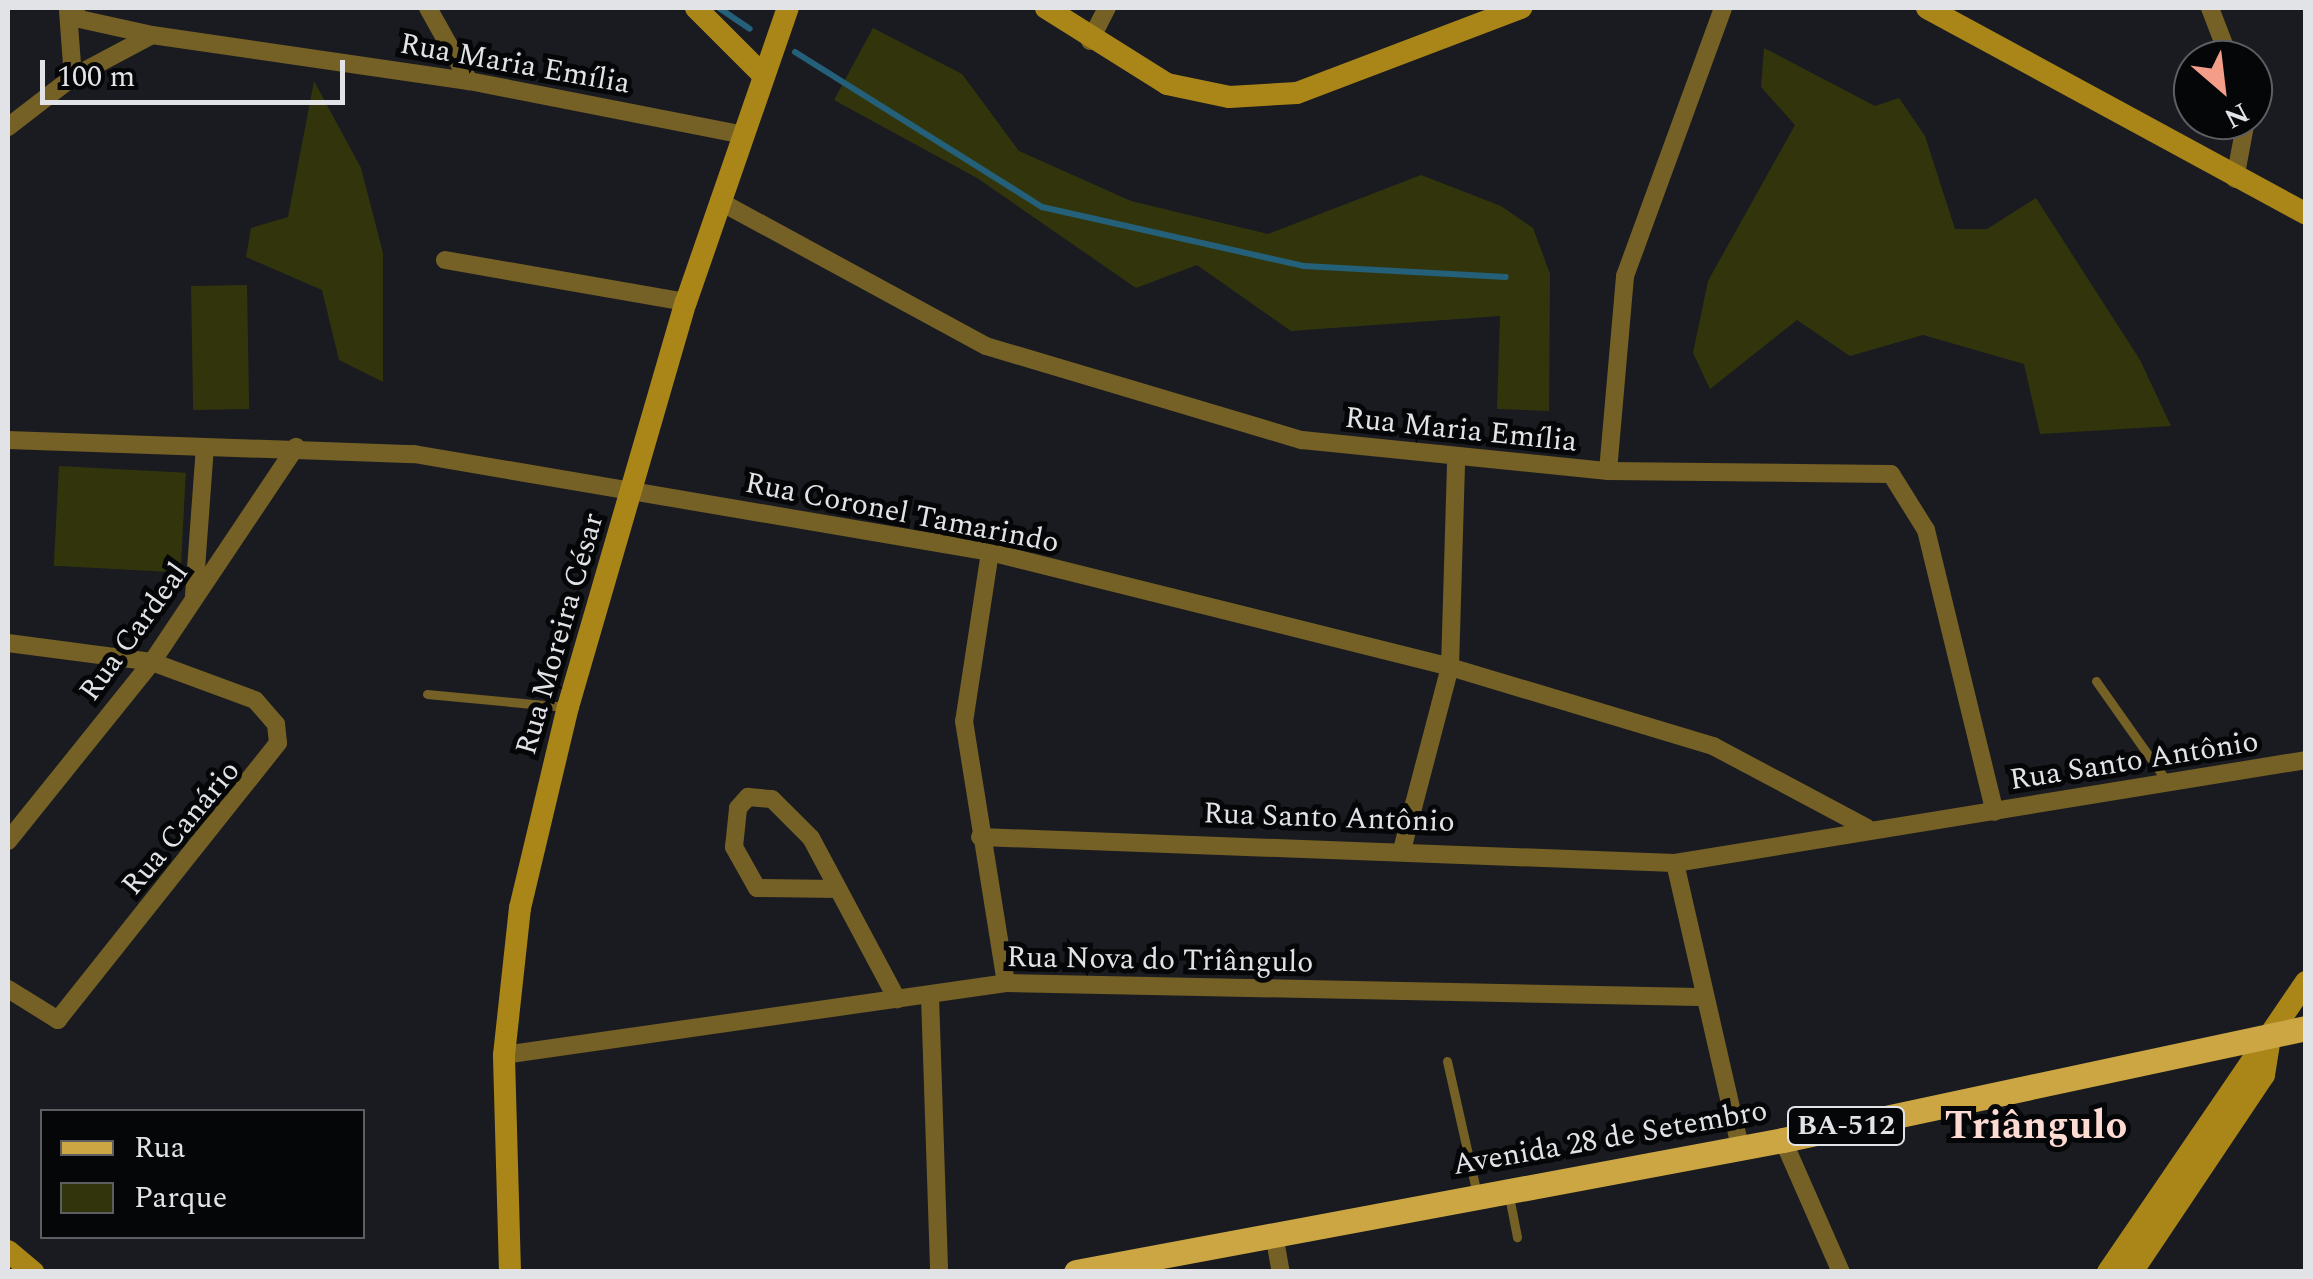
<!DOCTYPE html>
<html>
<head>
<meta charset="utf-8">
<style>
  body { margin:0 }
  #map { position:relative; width:2313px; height:1279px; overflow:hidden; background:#191b20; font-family:Spectral,serif }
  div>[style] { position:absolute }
  .green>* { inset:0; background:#32350c; transform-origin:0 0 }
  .stream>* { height:6px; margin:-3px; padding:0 3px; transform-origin:3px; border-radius:3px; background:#25607a }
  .lane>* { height:9px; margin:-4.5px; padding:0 4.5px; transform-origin:4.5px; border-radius:4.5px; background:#756025 }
  .street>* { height:18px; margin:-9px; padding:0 9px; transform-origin:9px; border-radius:9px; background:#756025 }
  .secondary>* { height:22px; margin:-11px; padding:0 11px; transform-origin:11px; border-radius:11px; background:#aa8619 }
  .primary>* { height:25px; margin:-12.5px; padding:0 12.5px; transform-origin:12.5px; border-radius:12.5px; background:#cba643 }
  span { translate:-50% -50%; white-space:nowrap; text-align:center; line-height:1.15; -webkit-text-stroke:10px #050608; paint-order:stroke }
  .shield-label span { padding:2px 8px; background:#050608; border:2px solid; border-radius:8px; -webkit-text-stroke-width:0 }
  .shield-label { font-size:28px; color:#e2e3e7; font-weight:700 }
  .street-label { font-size:30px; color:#e2e3e7 }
  .district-label { font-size:40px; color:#fddad2; font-weight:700 }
  .frame { position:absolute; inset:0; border:10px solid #e2e3e7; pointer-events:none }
  .legend { position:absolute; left:40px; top:1109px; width:325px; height:130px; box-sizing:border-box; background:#050608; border:2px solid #5d5e61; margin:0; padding:12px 18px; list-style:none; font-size:30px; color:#e2e3e7 }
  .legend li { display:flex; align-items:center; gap:20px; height:50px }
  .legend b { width:50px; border:2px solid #5d5e61 }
  .north { position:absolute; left:2173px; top:40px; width:100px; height:100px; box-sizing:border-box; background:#050608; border:2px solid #5d5e61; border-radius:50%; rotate:152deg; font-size:28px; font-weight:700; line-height:40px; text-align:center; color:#e2e3e7 }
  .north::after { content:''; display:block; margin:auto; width:35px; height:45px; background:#f49e89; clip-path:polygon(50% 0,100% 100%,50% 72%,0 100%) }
  .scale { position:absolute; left:40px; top:60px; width:305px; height:45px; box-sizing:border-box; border:5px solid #e2e3e7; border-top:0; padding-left:12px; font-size:30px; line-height:35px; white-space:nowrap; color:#e2e3e7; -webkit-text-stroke:8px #050608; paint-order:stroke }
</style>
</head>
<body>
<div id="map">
  <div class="green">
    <div style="clip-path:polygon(873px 28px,962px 74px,1019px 151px,1131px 201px,1268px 234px,1421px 175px,1501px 206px,1533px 228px,1550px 274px,1549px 411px,1497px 409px,1500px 316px,1291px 331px,1197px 265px,1136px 288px,977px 178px,834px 100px)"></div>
    <div style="clip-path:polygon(1764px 48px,1875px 106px,1899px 98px,1925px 136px,1955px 229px,1987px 229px,2036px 198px,2140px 360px,2171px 426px,2040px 434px,2024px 364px,1923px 335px,1850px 356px,1797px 320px,1710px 389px,1693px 353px,1708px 281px,1795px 125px,1761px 87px)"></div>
    <div style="clip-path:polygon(314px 81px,361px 168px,383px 253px,383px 382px,339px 360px,322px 290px,246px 257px,251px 228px,288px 217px)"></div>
    <div style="left:247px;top:285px;width:124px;height:56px;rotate:89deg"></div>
    <div style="left:59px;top:466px;width:127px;height:100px;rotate:3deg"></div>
  </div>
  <div class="stream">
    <div style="left:719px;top:8px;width:37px;rotate:34deg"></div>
    <div style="left:795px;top:52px;width:292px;rotate:32.1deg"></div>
    <div style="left:1042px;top:207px;width:269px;rotate:12.7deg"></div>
    <div style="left:1304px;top:266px;width:202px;rotate:3.1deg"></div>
  </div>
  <div class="lane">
    <div style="left:2096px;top:681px;width:125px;rotate:54.8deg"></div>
    <div style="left:427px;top:694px;width:139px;rotate:5.4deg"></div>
    <div style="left:1447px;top:1061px;width:136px;rotate:77.3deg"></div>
    <div style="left:1509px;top:1196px;width:42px;rotate:79deg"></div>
  </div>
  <div class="street">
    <div style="left:76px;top:8px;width:10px;rotate:96deg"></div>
    <div style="left:75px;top:18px;width:79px;rotate:12.4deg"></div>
    <div style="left:428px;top:8px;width:84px;rotate:60.7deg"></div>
    <div style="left:2210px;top:8px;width:56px;rotate:69deg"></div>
    <div style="left:68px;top:11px;width:66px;rotate:85.7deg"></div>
    <div style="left:1090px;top:41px;width:37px;rotate:-63deg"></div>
    <div style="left:8px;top:127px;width:82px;rotate:-37.6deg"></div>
    <div style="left:73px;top:77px;width:89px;rotate:-28deg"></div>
    <div style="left:152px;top:35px;width:320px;rotate:8.3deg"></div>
    <div style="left:469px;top:81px;width:276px;rotate:11.1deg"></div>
    <div style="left:2235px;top:179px;width:60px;rotate:-79.4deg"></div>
    <div style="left:719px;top:201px;width:304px;rotate:28.5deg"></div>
    <div style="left:986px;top:346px;width:330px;rotate:16.6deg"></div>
    <div style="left:1302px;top:440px;width:308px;rotate:5.8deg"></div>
    <div style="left:1608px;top:471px;width:283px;rotate:0.6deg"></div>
    <div style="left:1891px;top:474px;width:66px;rotate:58deg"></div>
    <div style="left:1926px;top:530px;width:290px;rotate:76.3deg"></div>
    <div style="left:445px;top:260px;width:245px;rotate:9.9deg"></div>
    <div style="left:8px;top:440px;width:406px;rotate:2deg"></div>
    <div style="left:414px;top:454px;width:584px;rotate:9.66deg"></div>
    <div style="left:990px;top:552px;width:474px;rotate:14deg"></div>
    <div style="left:1450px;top:667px;width:275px;rotate:16.7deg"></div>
    <div style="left:1713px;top:746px;width:174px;rotate:28deg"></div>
    <div style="left:1608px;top:471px;width:196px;rotate:-85deg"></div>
    <div style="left:1625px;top:276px;width:285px;rotate:-69.9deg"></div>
    <div style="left:990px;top:552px;width:171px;rotate:98.7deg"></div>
    <div style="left:964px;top:721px;width:265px;rotate:80.9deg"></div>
    <div style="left:194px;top:596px;width:149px;rotate:-85.8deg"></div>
    <div style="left:8px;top:643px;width:145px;rotate:7.5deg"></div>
    <div style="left:152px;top:662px;width:110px;rotate:20.3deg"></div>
    <div style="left:255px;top:700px;width:32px;rotate:49deg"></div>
    <div style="left:276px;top:724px;width:19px;rotate:84deg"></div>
    <div style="left:278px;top:743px;width:354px;rotate:128.5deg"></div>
    <div style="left:58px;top:1020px;width:59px;rotate:-148.2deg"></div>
    <div style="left:980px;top:837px;width:695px;rotate:2.14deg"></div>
    <div style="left:1675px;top:863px;width:639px;rotate:-9.27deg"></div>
    <div style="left:8px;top:841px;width:230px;rotate:-51.2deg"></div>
    <div style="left:152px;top:662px;width:259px;rotate:-56.2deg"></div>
    <div style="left:1403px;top:846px;width:185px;rotate:-75.3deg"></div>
    <div style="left:1450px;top:667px;width:206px;rotate:-88.3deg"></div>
    <div style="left:1675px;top:863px;width:290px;rotate:77.1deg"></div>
    <div style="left:838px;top:889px;width:81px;rotate:-179.3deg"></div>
    <div style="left:757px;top:888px;width:47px;rotate:-119.3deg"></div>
    <div style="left:734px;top:847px;width:39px;rotate:-84deg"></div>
    <div style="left:738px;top:808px;width:15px;rotate:-48deg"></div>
    <div style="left:748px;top:797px;width:24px;rotate:5deg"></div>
    <div style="left:772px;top:799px;width:55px;rotate:45deg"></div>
    <div style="left:811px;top:838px;width:183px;rotate:61.9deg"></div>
    <div style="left:930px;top:996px;width:276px;rotate:88.1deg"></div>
    <div style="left:504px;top:1055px;width:507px;rotate:-8.16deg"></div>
    <div style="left:1006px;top:983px;width:693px;rotate:1.16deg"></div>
    <div style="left:1783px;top:1140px;width:144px;rotate:66.3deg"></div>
    <div style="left:1274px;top:1234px;width:39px;rotate:80deg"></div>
  </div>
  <div class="secondary">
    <div style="left:696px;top:8px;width:92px;rotate:45deg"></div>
    <div style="left:1046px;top:8px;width:143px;rotate:32.1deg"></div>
    <div style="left:1167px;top:84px;width:63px;rotate:11.8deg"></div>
    <div style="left:1229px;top:97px;width:68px;rotate:-3.4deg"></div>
    <div style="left:1297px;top:93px;width:240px;rotate:-20.8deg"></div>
    <div style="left:1927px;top:8px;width:431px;rotate:28.5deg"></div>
    <div style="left:8px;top:1251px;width:33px;rotate:40deg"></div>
    <div style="left:510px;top:1272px;width:217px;rotate:-91.6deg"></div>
    <div style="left:504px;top:1055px;width:148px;rotate:-83.8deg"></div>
    <div style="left:520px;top:908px;width:207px;rotate:-76.6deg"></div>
    <div style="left:568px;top:707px;width:422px;rotate:-73.8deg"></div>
    <div style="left:686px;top:302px;width:311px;rotate:-70.9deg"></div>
    <div style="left:2108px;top:1272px;width:351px;rotate:-55.7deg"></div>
    <div style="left:2132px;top:1272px;width:237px;rotate:-56.2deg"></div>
    <div style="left:2264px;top:1075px;width:36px;rotate:-81deg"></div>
  </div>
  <div class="primary">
    <div style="left:1076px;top:1272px;width:719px;rotate:-10.58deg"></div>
    <div style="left:1783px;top:1140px;width:535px;rotate:-12.09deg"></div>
  </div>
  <div class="shield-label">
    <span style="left:1846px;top:1126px">BA-512</span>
  </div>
  <div class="street-label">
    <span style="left:515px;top:64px;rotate:10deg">Rua Maria Emília</span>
    <span style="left:1461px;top:430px;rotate:6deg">Rua Maria Emília</span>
    <span style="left:902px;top:513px;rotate:11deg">Rua Coronel Tamarindo</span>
    <span style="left:134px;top:632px;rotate:-54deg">Rua Cardeal</span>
    <span style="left:560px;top:634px;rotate:-74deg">Rua Moreira César</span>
    <span style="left:2134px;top:761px;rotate:-9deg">Rua Santo Antônio</span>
    <span style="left:1329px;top:818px;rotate:2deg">Rua Santo Antônio</span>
    <span style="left:181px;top:828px;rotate:-50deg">Rua Canário</span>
    <span style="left:1160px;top:960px;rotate:1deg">Rua Nova do Triângulo</span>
    <span style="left:1610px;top:1138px;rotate:-10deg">Avenida 28 de Setembro</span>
  </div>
  <div class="district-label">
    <span style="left:2036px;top:1127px">Triângulo</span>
  </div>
  <div class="frame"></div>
  <ul class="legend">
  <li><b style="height:12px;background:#cba643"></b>Rua</li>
  <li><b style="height:28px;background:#32350c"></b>Parque</li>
  </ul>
  <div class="north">N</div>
  <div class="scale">100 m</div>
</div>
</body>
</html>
